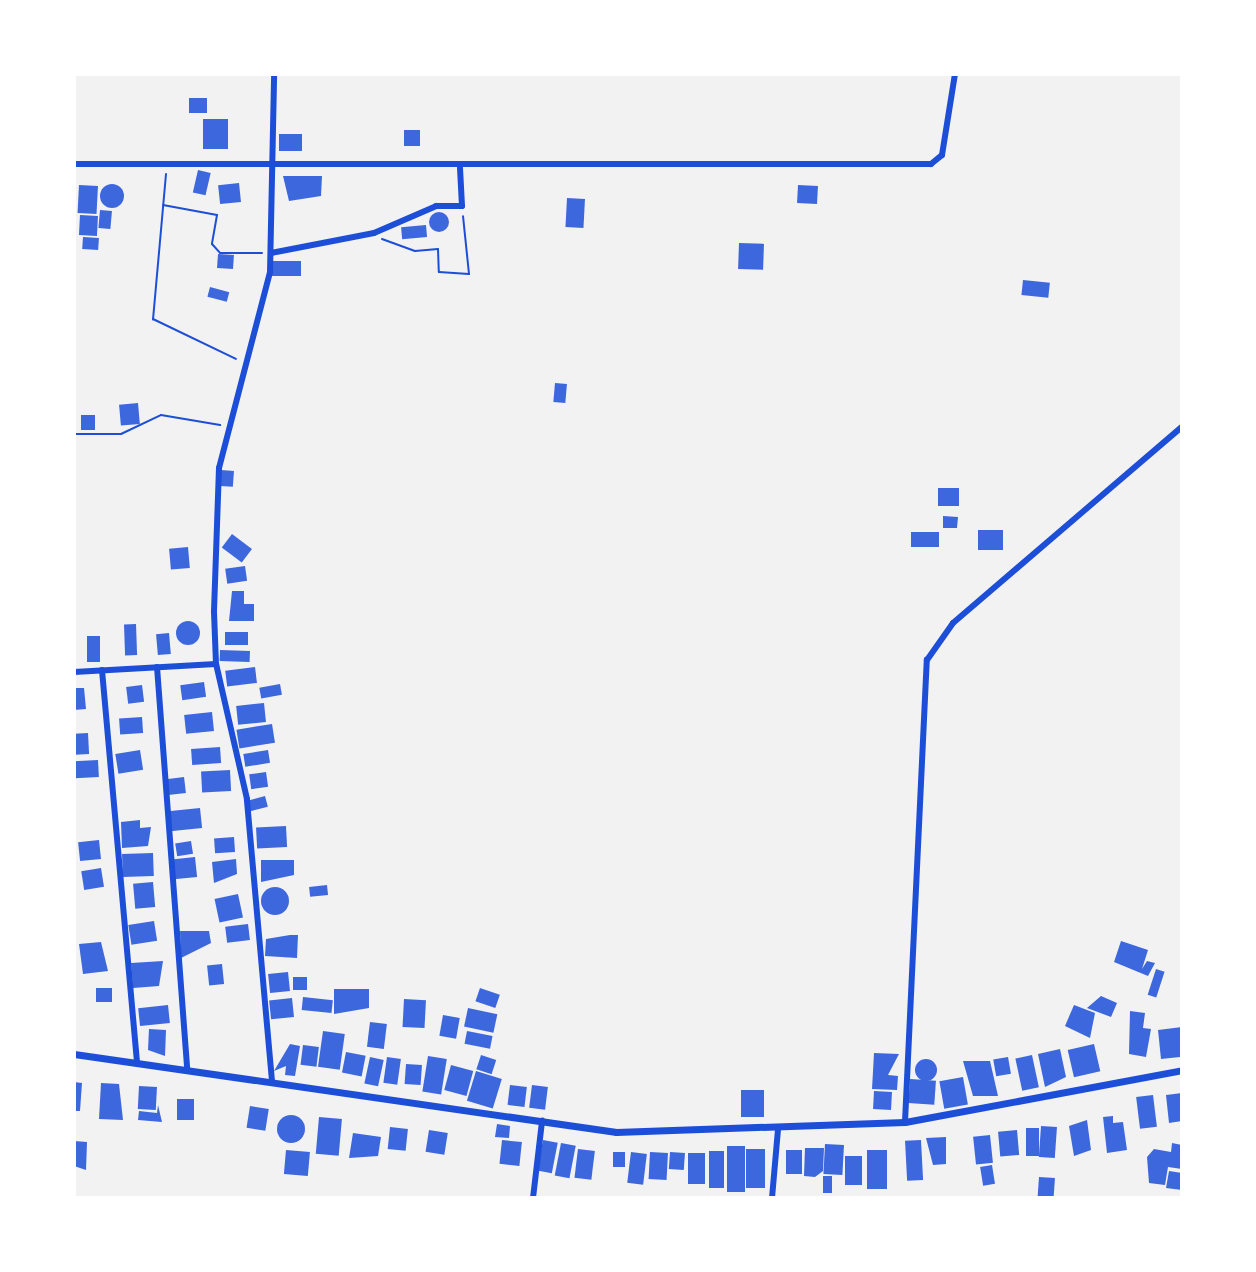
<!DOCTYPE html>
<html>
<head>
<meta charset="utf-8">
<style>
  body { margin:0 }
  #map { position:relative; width:1256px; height:1272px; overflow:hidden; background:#f2f2f2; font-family:"IBM Plex Sans",sans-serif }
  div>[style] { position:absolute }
  .building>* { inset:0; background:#3d67dc; transform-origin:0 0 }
  .round { border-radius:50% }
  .path>* { height:2px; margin:-1px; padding:0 1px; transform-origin:1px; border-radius:1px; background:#1d4ed8 }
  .minor>* { height:6px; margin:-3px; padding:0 3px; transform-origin:3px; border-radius:3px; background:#1d4ed8 }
  .tertiary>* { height:7px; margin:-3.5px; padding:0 3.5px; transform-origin:3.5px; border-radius:3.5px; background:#1d4ed8 }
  span { translate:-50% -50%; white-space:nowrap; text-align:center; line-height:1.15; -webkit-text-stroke:8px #fff; paint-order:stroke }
  .frame { position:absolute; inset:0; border:76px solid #fff; pointer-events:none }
</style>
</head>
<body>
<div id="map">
  <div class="building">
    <div style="left:207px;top:98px;width:15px;height:18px;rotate:90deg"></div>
    <div style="left:203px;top:119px;width:25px;height:30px"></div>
    <div style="left:420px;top:130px;width:16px;height:16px;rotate:90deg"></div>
    <div style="left:302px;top:134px;width:17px;height:23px;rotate:90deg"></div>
    <div style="left:198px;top:170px;width:13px;height:23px;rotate:13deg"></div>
    <div style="clip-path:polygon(283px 176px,322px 176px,321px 196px,289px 201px)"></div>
    <div style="left:239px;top:183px;width:19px;height:21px;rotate:84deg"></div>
    <div class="round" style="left:100px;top:184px;width:24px;height:24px"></div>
    <div style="left:79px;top:185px;width:19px;height:28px;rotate:3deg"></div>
    <div style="left:798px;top:185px;width:20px;height:18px;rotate:3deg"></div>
    <div style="left:567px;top:198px;width:18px;height:29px;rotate:3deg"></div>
    <div style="left:100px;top:210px;width:12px;height:18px;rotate:5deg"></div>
    <div class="round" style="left:429px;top:212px;width:20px;height:20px"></div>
    <div style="left:80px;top:215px;width:18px;height:20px;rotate:3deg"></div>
    <div style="left:426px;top:225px;width:12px;height:25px;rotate:85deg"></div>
    <div style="left:83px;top:237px;width:16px;height:12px;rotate:4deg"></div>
    <div style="left:739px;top:243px;width:25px;height:26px;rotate:2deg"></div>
    <div style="left:218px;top:254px;width:16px;height:14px;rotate:4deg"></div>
    <div style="left:271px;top:261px;width:30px;height:15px"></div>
    <div style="left:1023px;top:280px;width:27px;height:15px;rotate:6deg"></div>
    <div style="left:210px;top:287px;width:20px;height:10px;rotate:15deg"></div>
    <div style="left:555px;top:383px;width:12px;height:19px;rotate:5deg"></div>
    <div style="left:138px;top:403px;width:21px;height:19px;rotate:85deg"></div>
    <div style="left:81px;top:415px;width:14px;height:15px"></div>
    <div style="left:221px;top:470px;width:13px;height:16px;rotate:4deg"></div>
    <div style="left:938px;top:488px;width:21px;height:18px"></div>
    <div style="clip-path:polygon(943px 516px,958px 517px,957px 528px,943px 528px)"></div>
    <div style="left:978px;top:530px;width:25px;height:20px"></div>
    <div style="left:911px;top:532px;width:28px;height:15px"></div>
    <div style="left:232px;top:534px;width:25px;height:17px;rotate:37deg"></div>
    <div style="left:188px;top:547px;width:21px;height:19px;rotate:85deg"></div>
    <div style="left:245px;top:566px;width:15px;height:20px;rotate:82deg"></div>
    <div style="clip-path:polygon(232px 591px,244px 591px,244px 604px,254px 604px,254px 621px,229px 621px)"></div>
    <div class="round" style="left:176px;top:621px;width:24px;height:24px"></div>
    <div style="left:136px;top:624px;width:31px;height:12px;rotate:88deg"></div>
    <div style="left:248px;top:632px;width:13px;height:23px;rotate:90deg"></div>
    <div style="left:169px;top:633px;width:21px;height:13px;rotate:85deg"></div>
    <div style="left:87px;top:636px;width:13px;height:26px"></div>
    <div style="left:220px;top:650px;width:30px;height:11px;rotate:2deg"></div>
    <div style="left:255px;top:667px;width:16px;height:30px;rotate:83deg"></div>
    <div style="left:204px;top:682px;width:15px;height:24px;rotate:82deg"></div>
    <div style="left:280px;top:684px;width:11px;height:21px;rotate:80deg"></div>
    <div style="left:142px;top:685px;width:17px;height:16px;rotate:83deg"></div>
    <div style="clip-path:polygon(74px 688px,84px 688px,86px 709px,74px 710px)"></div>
    <div style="left:264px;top:703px;width:19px;height:28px;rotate:84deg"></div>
    <div style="left:212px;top:712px;width:19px;height:28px;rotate:84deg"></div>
    <div style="left:142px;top:717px;width:16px;height:23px;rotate:86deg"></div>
    <div style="left:272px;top:724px;width:19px;height:36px;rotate:81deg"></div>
    <div style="left:88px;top:733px;width:21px;height:14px;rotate:87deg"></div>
    <div style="left:220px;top:747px;width:16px;height:29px;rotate:86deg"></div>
    <div style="left:140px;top:750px;width:20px;height:25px;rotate:81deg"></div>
    <div style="left:268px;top:750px;width:13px;height:25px;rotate:81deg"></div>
    <div style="left:98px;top:760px;width:17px;height:24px;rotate:87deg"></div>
    <div style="left:230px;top:770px;width:21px;height:29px;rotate:87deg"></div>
    <div style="left:266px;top:772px;width:15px;height:17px;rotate:82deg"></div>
    <div style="left:184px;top:777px;width:16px;height:18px;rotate:83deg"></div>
    <div style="left:265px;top:796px;width:11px;height:18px;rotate:75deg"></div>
    <div style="left:200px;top:808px;width:20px;height:32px;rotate:84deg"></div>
    <div style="clip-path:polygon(140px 820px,140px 828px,151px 827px,148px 846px,122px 848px,121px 822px)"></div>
    <div style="left:286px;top:826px;width:21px;height:30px;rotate:87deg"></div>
    <div style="left:234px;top:837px;width:15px;height:20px;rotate:86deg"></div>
    <div style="left:99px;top:840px;width:19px;height:21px;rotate:84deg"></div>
    <div style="left:191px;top:841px;width:13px;height:16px;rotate:81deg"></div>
    <div style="left:153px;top:853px;width:23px;height:31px;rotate:88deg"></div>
    <div style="left:195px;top:857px;width:20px;height:26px;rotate:84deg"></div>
    <div style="clip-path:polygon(236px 859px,237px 874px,214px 883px,212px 862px)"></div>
    <div style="clip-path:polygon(261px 860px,294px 860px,294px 875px,261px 882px)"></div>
    <div style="left:101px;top:868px;width:19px;height:20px;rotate:81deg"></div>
    <div style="left:153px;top:882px;width:25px;height:20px;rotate:85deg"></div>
    <div style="left:327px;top:885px;width:10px;height:18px;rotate:84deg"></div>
    <div class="round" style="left:261px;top:887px;width:28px;height:28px"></div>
    <div style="left:238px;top:894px;width:24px;height:24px;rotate:78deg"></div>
    <div style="left:154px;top:921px;width:20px;height:26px;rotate:81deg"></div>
    <div style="left:248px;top:924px;width:16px;height:23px;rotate:83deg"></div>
    <div style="clip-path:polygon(180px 931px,209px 931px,211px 943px,181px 958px)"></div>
    <div style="clip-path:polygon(290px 935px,298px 935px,297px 958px,265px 956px,266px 939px)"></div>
    <div style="clip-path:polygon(1121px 941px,1148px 950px,1142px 969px,1147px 961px,1155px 963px,1148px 976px,1114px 962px)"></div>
    <div style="clip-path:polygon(101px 942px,108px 971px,83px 974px,79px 944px)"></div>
    <div style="clip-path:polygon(163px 961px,159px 986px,133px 988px,131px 963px)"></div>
    <div style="left:222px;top:964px;width:20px;height:15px;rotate:84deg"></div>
    <div style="left:1156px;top:969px;width:9px;height:27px;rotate:18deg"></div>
    <div style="left:288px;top:972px;width:19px;height:20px;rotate:84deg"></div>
    <div style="left:293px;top:977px;width:14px;height:13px"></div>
    <div style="left:96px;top:988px;width:16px;height:14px"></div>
    <div style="left:480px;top:988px;width:21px;height:14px;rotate:19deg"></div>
    <div style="clip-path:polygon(334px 989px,369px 989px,369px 1008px,334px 1014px)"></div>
    <div style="clip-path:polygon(1101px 996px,1117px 1003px,1111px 1017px,1087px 1008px)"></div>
    <div style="left:303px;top:997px;width:30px;height:13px;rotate:6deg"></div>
    <div style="left:292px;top:998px;width:19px;height:23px;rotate:84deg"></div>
    <div style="left:404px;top:999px;width:22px;height:28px;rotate:3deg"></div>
    <div style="left:168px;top:1005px;width:18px;height:30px;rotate:84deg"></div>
    <div style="clip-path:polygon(1074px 1005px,1095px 1013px,1090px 1038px,1065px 1026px)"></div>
    <div style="left:468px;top:1008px;width:30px;height:19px;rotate:12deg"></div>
    <div style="clip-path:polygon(1130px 1011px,1145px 1013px,1143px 1028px,1151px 1029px,1146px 1057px,1129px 1054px)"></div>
    <div style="left:443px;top:1015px;width:17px;height:21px;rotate:10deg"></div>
    <div style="left:370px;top:1022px;width:17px;height:25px;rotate:7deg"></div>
    <div style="clip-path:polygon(1182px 1027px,1180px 1057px,1161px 1059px,1158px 1030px)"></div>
    <div style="clip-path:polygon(149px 1029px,166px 1030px,165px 1056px,148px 1050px)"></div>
    <div style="left:323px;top:1031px;width:22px;height:36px;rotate:8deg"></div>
    <div style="left:467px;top:1031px;width:26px;height:13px;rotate:11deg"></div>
    <div style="clip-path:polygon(290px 1044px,300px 1046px,295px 1076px,285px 1075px,286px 1066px,274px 1071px)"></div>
    <div style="left:1094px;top:1044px;width:28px;height:27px;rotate:77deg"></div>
    <div style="left:303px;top:1045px;width:16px;height:20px;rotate:7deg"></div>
    <div style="clip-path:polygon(1060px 1049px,1066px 1077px,1045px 1087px,1038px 1054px)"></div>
    <div style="left:346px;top:1052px;width:20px;height:21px;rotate:11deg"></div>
    <div style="clip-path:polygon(874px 1053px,899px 1054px,888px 1075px,898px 1076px,897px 1090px,872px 1089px)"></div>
    <div style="left:481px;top:1055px;width:16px;height:15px;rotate:18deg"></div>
    <div style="left:1032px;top:1055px;width:33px;height:17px;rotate:78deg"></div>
    <div style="left:428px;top:1056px;width:19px;height:36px;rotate:9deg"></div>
    <div style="left:370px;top:1057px;width:14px;height:27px;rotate:12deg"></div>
    <div style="left:387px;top:1057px;width:14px;height:26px;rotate:8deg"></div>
    <div style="left:1008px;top:1057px;width:17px;height:15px;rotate:80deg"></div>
    <div class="round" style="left:915px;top:1059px;width:22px;height:22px"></div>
    <div style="clip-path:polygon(963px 1061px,990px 1061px,998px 1096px,973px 1096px)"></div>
    <div style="left:406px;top:1064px;width:16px;height:20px;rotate:4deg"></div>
    <div style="left:451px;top:1065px;width:23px;height:26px;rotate:15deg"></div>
    <div style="left:476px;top:1071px;width:27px;height:31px;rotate:17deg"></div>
    <div style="left:963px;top:1077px;width:28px;height:24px;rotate:80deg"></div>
    <div style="left:910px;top:1079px;width:26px;height:24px;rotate:4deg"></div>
    <div style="clip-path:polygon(74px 1082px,82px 1083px,80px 1111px,74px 1111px)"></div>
    <div style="clip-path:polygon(101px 1083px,119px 1084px,123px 1120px,99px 1119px)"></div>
    <div style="left:510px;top:1085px;width:17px;height:20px;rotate:7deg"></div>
    <div style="left:532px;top:1085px;width:16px;height:23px;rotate:7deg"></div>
    <div style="left:139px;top:1086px;width:18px;height:23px;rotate:3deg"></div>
    <div style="left:741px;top:1090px;width:23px;height:27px"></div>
    <div style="left:874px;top:1091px;width:18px;height:18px;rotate:3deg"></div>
    <div style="clip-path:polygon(1182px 1093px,1182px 1121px,1169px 1123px,1166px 1095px)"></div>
    <div style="left:1153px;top:1095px;width:32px;height:17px;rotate:83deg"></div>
    <div style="left:177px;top:1099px;width:17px;height:21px"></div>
    <div style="clip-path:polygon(158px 1105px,162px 1122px,138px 1120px,139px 1111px,157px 1113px)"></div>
    <div style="left:250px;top:1106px;width:19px;height:22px;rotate:9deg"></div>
    <div class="round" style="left:277px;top:1115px;width:28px;height:28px"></div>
    <div style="clip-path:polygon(1113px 1116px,1113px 1123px,1123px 1122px,1127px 1150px,1107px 1153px,1103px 1117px)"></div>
    <div style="left:319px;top:1117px;width:23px;height:37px;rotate:5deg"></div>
    <div style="clip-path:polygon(1087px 1120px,1091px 1150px,1074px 1156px,1069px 1126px)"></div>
    <div style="clip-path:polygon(497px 1124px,510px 1126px,509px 1138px,495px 1137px)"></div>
    <div style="left:1041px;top:1126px;width:16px;height:31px;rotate:4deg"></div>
    <div style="left:390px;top:1127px;width:18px;height:22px;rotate:6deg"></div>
    <div style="left:1026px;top:1128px;width:13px;height:28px"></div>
    <div style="left:429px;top:1130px;width:19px;height:22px;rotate:9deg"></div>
    <div style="left:1017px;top:1130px;width:25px;height:19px;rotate:85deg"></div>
    <div style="clip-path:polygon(353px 1133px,381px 1137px,378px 1156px,349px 1158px)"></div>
    <div style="left:990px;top:1135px;width:28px;height:17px;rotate:84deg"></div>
    <div style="clip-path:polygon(946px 1137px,946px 1164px,933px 1165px,926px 1138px)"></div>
    <div style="left:502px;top:1140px;width:20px;height:24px;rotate:6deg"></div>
    <div style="left:543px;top:1140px;width:15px;height:31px;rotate:11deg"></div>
    <div style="left:921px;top:1140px;width:40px;height:16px;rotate:87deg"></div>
    <div style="clip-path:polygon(74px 1141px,87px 1142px,86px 1170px,74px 1166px)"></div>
    <div style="left:561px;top:1143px;width:15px;height:33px;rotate:11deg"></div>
    <div style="clip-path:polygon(1172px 1143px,1182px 1145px,1182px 1169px,1168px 1167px,1165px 1185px,1149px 1183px,1147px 1157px,1154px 1149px,1171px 1152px)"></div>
    <div style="left:825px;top:1144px;width:19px;height:30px;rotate:3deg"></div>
    <div style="left:727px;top:1146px;width:18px;height:46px"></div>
    <div style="clip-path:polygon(805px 1148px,824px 1148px,823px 1171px,815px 1177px,804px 1176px)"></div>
    <div style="left:578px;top:1149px;width:17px;height:29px;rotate:7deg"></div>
    <div style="left:746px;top:1149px;width:19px;height:39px"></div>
    <div style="left:286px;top:1150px;width:24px;height:24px;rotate:5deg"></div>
    <div style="left:786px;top:1150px;width:16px;height:24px"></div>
    <div style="left:867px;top:1150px;width:20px;height:39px"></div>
    <div style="left:709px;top:1151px;width:15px;height:37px"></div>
    <div style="left:613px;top:1152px;width:12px;height:15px"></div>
    <div style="left:631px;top:1152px;width:16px;height:31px;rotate:7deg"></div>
    <div style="left:650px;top:1152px;width:18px;height:27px;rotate:3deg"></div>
    <div style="left:670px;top:1152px;width:15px;height:17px;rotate:4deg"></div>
    <div style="left:688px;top:1153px;width:17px;height:31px"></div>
    <div style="left:845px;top:1156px;width:17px;height:29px"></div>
    <div style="left:992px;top:1165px;width:19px;height:12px;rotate:81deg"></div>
    <div style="clip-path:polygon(1169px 1171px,1182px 1173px,1182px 1190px,1166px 1188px)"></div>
    <div style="left:823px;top:1176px;width:9px;height:17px"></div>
    <div style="left:1039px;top:1177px;width:16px;height:21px;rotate:4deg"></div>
  </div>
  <div class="path">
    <div style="left:166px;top:174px;width:146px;rotate:95.1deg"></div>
    <div style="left:153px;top:319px;width:92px;rotate:25.7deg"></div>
    <div style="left:163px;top:205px;width:55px;rotate:10.5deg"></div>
    <div style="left:217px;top:215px;width:29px;rotate:100deg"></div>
    <div style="left:212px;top:244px;width:12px;rotate:48deg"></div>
    <div style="left:220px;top:253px;width:42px"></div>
    <div style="left:382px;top:239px;width:35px;rotate:20deg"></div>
    <div style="left:415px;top:251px;width:23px;rotate:-5deg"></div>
    <div style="left:438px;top:249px;width:23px;rotate:88deg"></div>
    <div style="left:439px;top:272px;width:30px;rotate:4deg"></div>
    <div style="left:469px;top:274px;width:58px;rotate:-95.9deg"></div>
    <div style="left:74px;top:434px;width:47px"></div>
    <div style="left:121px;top:434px;width:44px;rotate:-25.4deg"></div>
    <div style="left:161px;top:415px;width:60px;rotate:9.6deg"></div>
  </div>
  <div class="minor">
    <div style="left:74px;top:164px;width:857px"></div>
    <div style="left:931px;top:164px;width:14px;rotate:-39deg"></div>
    <div style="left:942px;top:155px;width:82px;rotate:-80.9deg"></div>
    <div style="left:271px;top:253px;width:105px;rotate:-11deg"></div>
    <div style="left:374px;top:233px;width:68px;rotate:-23.5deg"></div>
    <div style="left:436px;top:206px;width:26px"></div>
    <div style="left:462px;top:206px;width:38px;rotate:-93deg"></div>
    <div style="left:157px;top:667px;width:402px;rotate:85.7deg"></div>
    <div style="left:102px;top:670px;width:393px;rotate:84.9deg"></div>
    <div style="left:74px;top:672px;width:142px;rotate:-3.2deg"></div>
    <div style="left:272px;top:1081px;width:283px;rotate:-95.1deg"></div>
    <div style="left:247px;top:799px;width:139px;rotate:-102.9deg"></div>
    <div style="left:216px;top:664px;width:53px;rotate:-92.2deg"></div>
    <div style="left:214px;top:611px;width:143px;rotate:-88deg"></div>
    <div style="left:219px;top:468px;width:203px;rotate:-75.4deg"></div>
    <div style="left:270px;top:272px;width:198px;rotate:-88.8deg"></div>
    <div style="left:905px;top:1122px;width:463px;rotate:-87.3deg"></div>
    <div style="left:927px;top:660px;width:45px;rotate:-54.9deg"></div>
    <div style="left:953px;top:623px;width:301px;rotate:-40.6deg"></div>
    <div style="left:533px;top:1198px;width:78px;rotate:-83.3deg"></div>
    <div style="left:772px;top:1198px;width:68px;rotate:-85deg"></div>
  </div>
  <div class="tertiary">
    <div style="left:74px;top:1054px;width:548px;rotate:8.19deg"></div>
    <div style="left:616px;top:1132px;width:289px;rotate:-2deg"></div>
    <div style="left:905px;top:1122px;width:282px;rotate:-10.6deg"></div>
  </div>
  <div class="frame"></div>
</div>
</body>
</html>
